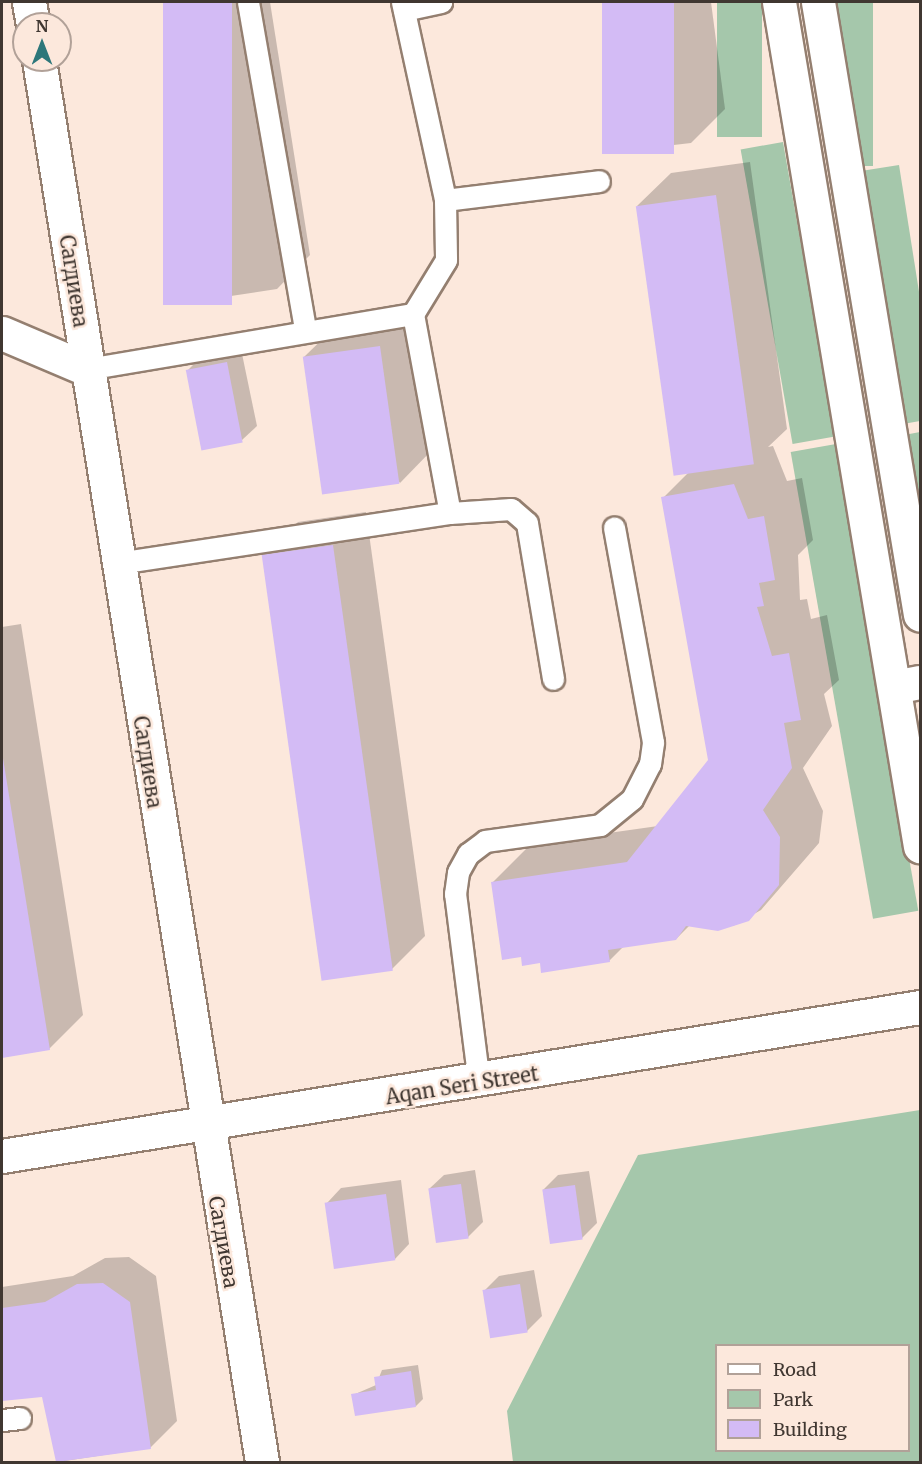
<!DOCTYPE html>
<html>
<head>
<meta charset="utf-8">
<style>
  body { margin:0 }
  #map { position:relative; width:922px; height:1464px; overflow:hidden; background:#fce8dc; font-family:Merriweather,serif }
  div>[style] { position:absolute }
  .green>* { inset:0; background:#a5c7ab; transform-origin:0 0 }
  .shadow>* { inset:0; background:#0003 }
  .building>* { inset:0; background:#d3bbf5; transform-origin:0 0 }
  .roads { filter:drop-shadow(2px 0 #947f70) drop-shadow(-2px 0 #947f70) drop-shadow(0 2px #947f70) drop-shadow(0 -2px #947f70) }
  .lane>* { height:21px; margin:-10.5px; padding:0 10.5px; transform-origin:10.5px; border-radius:10.5px; background:#fff }
  .street>* { height:33px; margin:-16.5px; padding:0 16.5px; transform-origin:16.5px; border-radius:16.5px; background:#fff }
  .secondary>* { height:33px; margin:-16.5px; padding:0 16.5px; transform-origin:16.5px; border-radius:16.5px; background:#fff }
  span { translate:-50% -50%; white-space:nowrap; text-align:center; line-height:1.15; -webkit-text-stroke:5px #fce8dc; paint-order:stroke }
  .street-label { font-size:20px; color:#403731 }
  .frame { position:absolute; inset:0; border:3px solid #403731; pointer-events:none }
  .legend { position:absolute; left:715px; top:1344px; width:195px; height:108px; box-sizing:border-box; background:#fce8dc; border:2px solid #b1a198; margin:0; padding:8px 10px; list-style:none; font-size:18px; color:#403731 }
  .legend li { display:flex; align-items:center; gap:12px; height:30px }
  .legend b { width:30px; border:2px solid #b1a198 }
  .north { position:absolute; left:12px; top:12px; width:60px; height:60px; box-sizing:border-box; background:#fce8dc; border:2px solid #b1a198; border-radius:50%; rotate:0deg; font-size:16px; font-weight:700; line-height:24px; text-align:center; color:#403731 }
  .north::after { content:''; display:block; margin:auto; width:21px; height:27px; background:#2d777a; clip-path:polygon(50% 0,100% 100%,50% 72%,0 100%) }
</style>
</head>
<body>
<div id="map">
  <div class="green">
    <div style="left:717px;top:2px;width:45px;height:135px"></div>
    <div style="left:834px;top:2px;width:39px;height:164px"></div>
    <div style="left:783px;top:142px;width:299px;height:43px;rotate:80deg"></div>
    <div style="clip-path:polygon(899px 165px,920px 298px,920px 421px,903px 424px,861px 171px)"></div>
    <div style="clip-path:polygon(920px 432px,920px 536px,904px 435px)"></div>
    <div style="left:836px;top:444px;width:474px;height:46px;rotate:80deg"></div>
    <div style="clip-path:polygon(evenodd,920px 1110px,920px 1462px,513px 1462px,507px 1411px,638px 1155px,920px 1110px,716px 1346px,908px 1346px,908px 1450px,716px 1450px,716px 1346px)"></div>
  </div>
  <div class="shadow">
    <div style="clip-path:polygon(165px 2px,270px 2px,310px 255px,277px 289px,211px 299px)"></div>
    <div style="clip-path:polygon(604px 2px,711px 2px,725px 109px,691px 143px,622px 151px)"></div>
    <div style="clip-path:polygon(750px 162px,787px 429px,768px 447px,773px 446px,787px 481px,802px 478px,813px 540px,798px 555px,800px 600px,807px 599px,811px 619px,827px 615px,839px 680px,824px 694px,832px 726px,803px 768px,823px 811px,819px 843px,761px 910px,733px 926px,690px 925px,676px 939px,623px 947px,609px 961px,541px 962px,522px 955px,492px 883px,531px 844px,658px 826px,710px 760px,663px 498px,689px 472px,637px 206px,671px 173px)"></div>
    <div style="clip-path:polygon(414px 313px,433px 449px,400px 483px,304px 357px,338px 324px)"></div>
    <div style="clip-path:polygon(241px 349px,257px 426px,242px 440px,187px 371px,202px 356px)"></div>
    <div style="clip-path:polygon(366px 512px,425px 936px,391px 970px,264px 555px,298px 522px)"></div>
    <div style="clip-path:polygon(21px 624px,83px 1015px,49px 1049px,2px 1056px,2px 627px)"></div>
    <div style="clip-path:polygon(475px 1170px,483px 1222px,468px 1237px,429px 1189px,444px 1175px)"></div>
    <div style="clip-path:polygon(589px 1171px,597px 1223px,582px 1238px,543px 1190px,558px 1175px)"></div>
    <div style="clip-path:polygon(401px 1180px,409px 1244px,395px 1259px,327px 1203px,341px 1188px)"></div>
    <div style="clip-path:polygon(129px 1257px,156px 1276px,177px 1421px,150px 1448px,58px 1462px,43px 1396px,2px 1400px,2px 1287px,73px 1276px,105px 1258px)"></div>
    <div style="clip-path:polygon(534px 1270px,542px 1316px,527px 1331px,484px 1291px,499px 1276px)"></div>
    <div style="clip-path:polygon(418px 1365px,423px 1399px,416px 1406px,353px 1395px,376px 1385px,382px 1370px)"></div>
  </div>
  <div class="building">
    <div style="left:163px;top:2px;width:69px;height:303px"></div>
    <div style="left:602px;top:2px;width:72px;height:152px"></div>
    <div style="left:716px;top:195px;width:272px;height:81px;rotate:82deg"></div>
    <div style="left:380px;top:346px;width:139px;height:78px;rotate:82deg"></div>
    <div style="left:227px;top:362px;width:82px;height:42px;rotate:79deg"></div>
    <div style="clip-path:polygon(734px 484px,748px 519px,764px 516px,775px 580px,759px 583px,764px 606px,757px 607px,772px 656px,789px 653px,801px 720px,784px 723px,792px 768px,763px 810px,780px 837px,779px 885px,749px 921px,718px 931px,686px 926px,676px 940px,608px 950px,610px 962px,541px 973px,540px 963px,522px 966px,521px 957px,502px 960px,491px 882px,627px 862px,708px 760px,661px 497px)"></div>
    <div style="left:333px;top:545px;width:430px;height:72px;rotate:82deg"></div>
    <div style="clip-path:polygon(2px 752px,50px 1050px,2px 1058px)"></div>
    <div style="left:461px;top:1184px;width:55px;height:33px;rotate:82deg"></div>
    <div style="left:575px;top:1185px;width:55px;height:33px;rotate:82deg"></div>
    <div style="left:386px;top:1194px;width:67px;height:62px;rotate:82deg"></div>
    <div style="clip-path:polygon(103px 1283px,130px 1302px,151px 1449px,56px 1462px,42px 1397px,2px 1401px,2px 1308px,45px 1302px,77px 1284px)"></div>
    <div style="left:520px;top:1284px;width:49px;height:38px;rotate:81deg"></div>
    <div style="clip-path:polygon(411px 1371px,416px 1407px,355px 1416px,351px 1394px,376px 1390px,374px 1377px)"></div>
  </div>
  <div class="roads">
    <div class="lane">
      <div style="left:248px;top:2px;width:331px;rotate:80.1deg"></div>
      <div style="left:402px;top:2px;width:203px;rotate:77.7deg"></div>
      <div style="left:445px;top:200px;width:60px;rotate:89deg"></div>
      <div style="left:446px;top:260px;width:63px;rotate:121.4deg"></div>
      <div style="left:413px;top:314px;width:202px;rotate:79.5deg"></div>
      <div style="left:450px;top:513px;width:61px;rotate:-3.8deg"></div>
      <div style="left:511px;top:509px;width:21px;rotate:41deg"></div>
      <div style="left:527px;top:523px;width:158px;rotate:80.5deg"></div>
      <div style="left:404px;top:10px;width:38px;rotate:-12deg"></div>
      <div style="left:445px;top:200px;width:155px;rotate:-7deg"></div>
      <div style="left:87px;top:369px;width:331px;rotate:-9.6deg"></div>
      <div style="left:118px;top:563px;width:336px;rotate:-8.6deg"></div>
      <div style="left:479px;top:1083px;width:191px;rotate:-97.2deg"></div>
      <div style="left:455px;top:894px;width:22px;rotate:-82deg"></div>
      <div style="left:458px;top:872px;width:21px;rotate:-61deg"></div>
      <div style="left:468px;top:854px;width:21px;rotate:-37deg"></div>
      <div style="left:485px;top:841px;width:116px;rotate:-7.9deg"></div>
      <div style="left:600px;top:825px;width:41px;rotate:-39.1deg"></div>
      <div style="left:632px;top:799px;width:39px;rotate:-63deg"></div>
      <div style="left:650px;top:764px;width:22px;rotate:-82deg"></div>
      <div style="left:653px;top:742px;width:218px;rotate:-100.3deg"></div>
      <div style="left:2px;top:1420px;width:18px;rotate:-6deg"></div>
    </div>
    <div class="street">
      <div style="left:779px;top:2px;width:856px;rotate:80.52deg"></div>
      <div style="left:818px;top:2px;width:621px;rotate:80.55deg"></div>
      <div style="left:2px;top:333px;width:92px;rotate:23deg"></div>
      <div style="left:894px;top:687px;width:26px;rotate:-11deg"></div>
    </div>
    <div class="secondary">
      <div style="left:29px;top:2px;width:22px;rotate:80deg"></div>
      <div style="left:39px;top:60px;width:1420px;rotate:80.96deg"></div>
      <div style="left:2px;top:1156px;width:930px;rotate:-9.22deg"></div>
    </div>
  </div>
  <div class="street-label">
    <span style="left:74px;top:281px;rotate:81deg">Сагдиева</span>
    <span style="left:148px;top:762px;rotate:81deg">Сагдиева</span>
    <span style="left:462px;top:1085px;rotate:-9deg">Aqan Seri Street</span>
    <span style="left:224px;top:1242px;rotate:80deg">Сагдиева</span>
  </div>
  <div class="frame"></div>
  <ul class="legend">
  <li><b style="height:8px;background:#fff"></b>Road</li>
  <li><b style="height:16px;background:#a5c7ab"></b>Park</li>
  <li><b style="height:16px;background:#d3bbf5"></b>Building</li>
  </ul>
  <div class="north">N</div>
</div>
</body>
</html>
